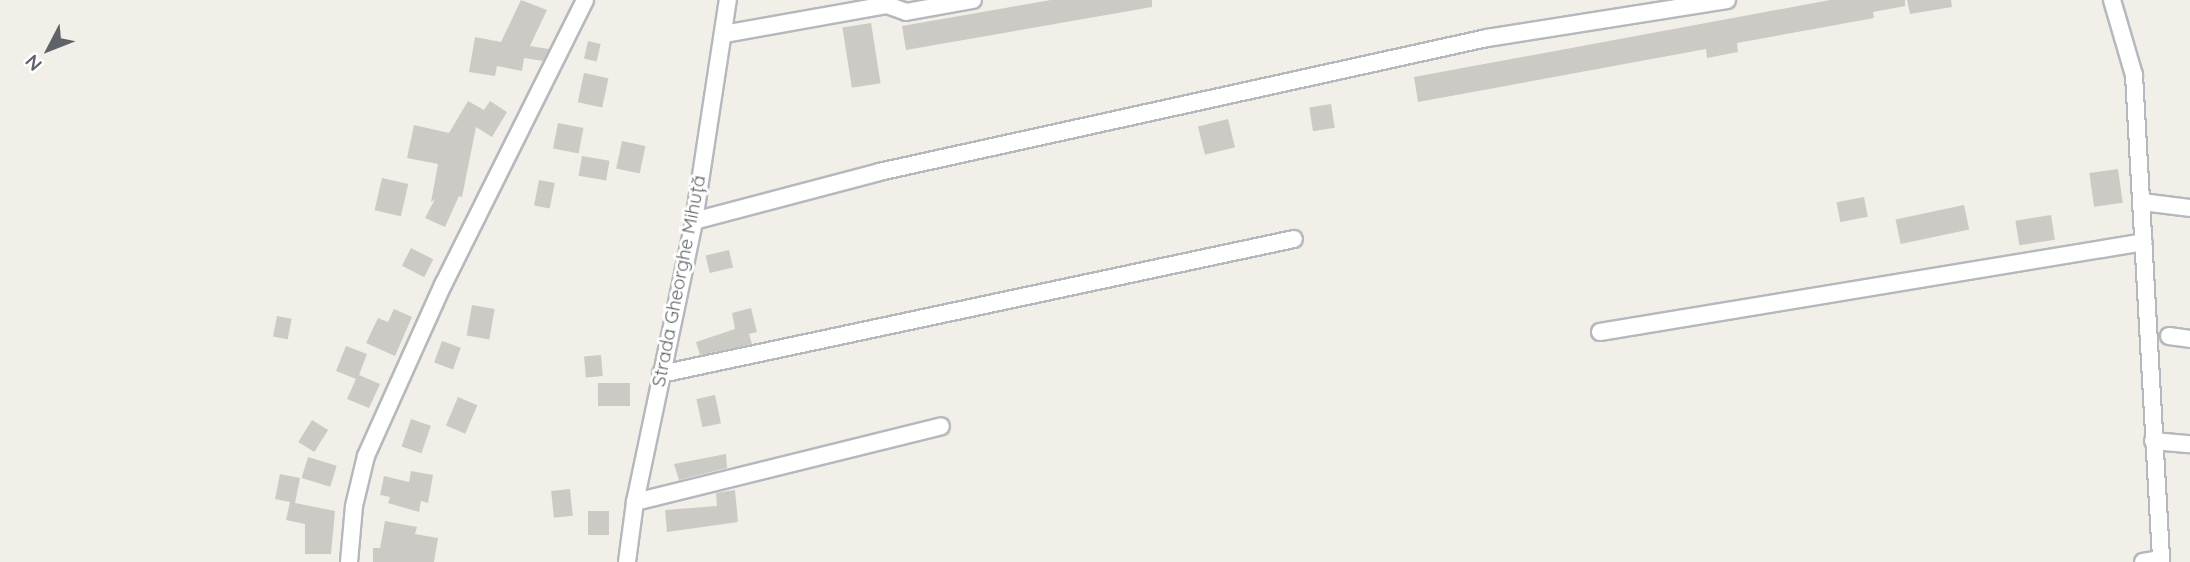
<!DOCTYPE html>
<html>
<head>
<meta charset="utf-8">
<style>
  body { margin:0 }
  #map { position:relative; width:2190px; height:562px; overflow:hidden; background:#f1efe8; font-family:Quicksand,sans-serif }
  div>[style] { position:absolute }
  .building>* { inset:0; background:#cccac5; transform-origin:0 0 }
  .roads { filter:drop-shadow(2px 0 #b5b8bc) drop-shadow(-2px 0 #b5b8bc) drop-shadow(0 2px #b5b8bc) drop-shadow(0 -2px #b5b8bc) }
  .minor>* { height:16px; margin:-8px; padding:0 8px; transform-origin:8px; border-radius:8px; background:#fff }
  span { translate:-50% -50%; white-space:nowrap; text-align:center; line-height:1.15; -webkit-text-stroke:6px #fff; paint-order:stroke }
  .street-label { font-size:19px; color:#5f6368 }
  .north { position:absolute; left:14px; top:14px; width:70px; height:70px; -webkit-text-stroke:5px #fff; paint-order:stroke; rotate:228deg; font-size:19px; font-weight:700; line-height:28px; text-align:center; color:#5f6368 }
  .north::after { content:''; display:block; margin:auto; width:24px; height:32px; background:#5f6368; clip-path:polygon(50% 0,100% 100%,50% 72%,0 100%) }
</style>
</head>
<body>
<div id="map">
  <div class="building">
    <div style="clip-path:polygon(521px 0,547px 10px,530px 46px,549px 49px,543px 61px,524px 58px,522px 71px,497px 66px,495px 76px,469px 72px,475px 37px,501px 42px)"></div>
    <div style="clip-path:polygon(1051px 0,1152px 0,1152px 7px,906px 50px,902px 26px)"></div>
    <div style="clip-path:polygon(1830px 0,1905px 0,1905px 6px,1873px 12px,1874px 18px,1737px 43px,1738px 52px,1707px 58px,1706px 49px,1418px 102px,1414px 77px)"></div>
    <div style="clip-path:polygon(1907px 0,1951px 0,1952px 7px,1910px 14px)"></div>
    <div style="left:871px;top:23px;width:61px;height:29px;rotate:81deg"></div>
    <div style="left:588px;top:41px;width:13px;height:18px;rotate:13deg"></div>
    <div style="left:584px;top:73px;width:25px;height:30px;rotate:12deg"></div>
    <div style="clip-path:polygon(468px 101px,484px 110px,490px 101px,507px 112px,492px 137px,476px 127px,462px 197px,459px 196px,445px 227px,425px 218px,435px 199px,431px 202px,438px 164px,407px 158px,414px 125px,449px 133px)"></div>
    <div style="left:1331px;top:104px;width:24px;height:22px;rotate:81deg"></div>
    <div style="left:1228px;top:119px;width:29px;height:31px;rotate:76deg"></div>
    <div style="left:558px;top:123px;width:26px;height:26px;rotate:11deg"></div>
    <div style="left:622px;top:141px;width:24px;height:28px;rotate:12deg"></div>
    <div style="left:582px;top:156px;width:28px;height:20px;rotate:10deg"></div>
    <div style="left:2118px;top:169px;width:34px;height:29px;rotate:82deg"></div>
    <div style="left:382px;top:178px;width:27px;height:33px;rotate:13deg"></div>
    <div style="left:539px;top:180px;width:16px;height:26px;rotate:11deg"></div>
    <div style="left:1864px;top:197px;width:20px;height:28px;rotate:79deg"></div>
    <div style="left:1964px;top:205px;width:25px;height:70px;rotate:78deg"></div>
    <div style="left:2051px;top:215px;width:25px;height:36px;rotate:81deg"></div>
    <div style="left:411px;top:248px;width:25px;height:20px;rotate:27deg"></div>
    <div style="left:729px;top:250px;width:18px;height:24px;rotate:77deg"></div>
    <div style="left:472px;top:305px;width:23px;height:31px;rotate:10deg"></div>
    <div style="clip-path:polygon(751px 308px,757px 332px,749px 334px,752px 344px,700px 355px,696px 342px,735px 329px,732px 313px)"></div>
    <div style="clip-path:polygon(394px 309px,412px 317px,395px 356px,366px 343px,378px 318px,388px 322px)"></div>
    <div style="left:277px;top:316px;width:15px;height:21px;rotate:11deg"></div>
    <div style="left:442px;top:341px;width:20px;height:23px;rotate:20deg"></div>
    <div style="clip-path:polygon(346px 346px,367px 354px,359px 375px,380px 384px,369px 408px,347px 399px,356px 379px,336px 371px)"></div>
    <div style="left:601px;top:355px;width:21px;height:17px;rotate:85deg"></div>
    <div style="left:598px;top:383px;width:32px;height:23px"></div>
    <div style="left:715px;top:395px;width:29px;height:19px;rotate:78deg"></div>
    <div style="left:458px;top:397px;width:21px;height:31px;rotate:23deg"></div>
    <div style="left:411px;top:419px;width:21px;height:29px;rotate:19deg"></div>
    <div style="left:312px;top:420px;width:19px;height:26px;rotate:32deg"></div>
    <div style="clip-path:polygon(726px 454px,727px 468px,679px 480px,674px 464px)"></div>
    <div style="left:308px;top:457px;width:30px;height:22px;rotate:17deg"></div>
    <div style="clip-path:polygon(411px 471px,433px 475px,428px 503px,421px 501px,419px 512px,388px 503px,390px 497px,380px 495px,384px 476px,409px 482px)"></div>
    <div style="clip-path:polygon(280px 474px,300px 478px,295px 503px,335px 511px,331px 554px,305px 554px,305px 524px,286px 520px,290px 502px,275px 499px)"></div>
    <div style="left:570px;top:489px;width:27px;height:19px;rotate:84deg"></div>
    <div style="clip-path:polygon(735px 490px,738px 522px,667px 532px,665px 510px,717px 506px,716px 493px)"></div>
    <div style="left:588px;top:511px;width:21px;height:24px"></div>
    <div style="clip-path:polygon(385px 521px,417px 527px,415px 534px,438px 538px,434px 562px,373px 562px,373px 548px,380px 548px)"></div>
  </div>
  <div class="roads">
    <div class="minor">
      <div style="left:2112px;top:0;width:78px;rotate:73.7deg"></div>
      <div style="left:2134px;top:75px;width:488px;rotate:86.8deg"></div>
      <div style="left:724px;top:34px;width:166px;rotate:-10.1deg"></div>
      <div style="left:887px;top:5px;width:20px;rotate:20deg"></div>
      <div style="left:906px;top:12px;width:68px;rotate:-10.2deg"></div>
      <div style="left:2142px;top:202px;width:48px;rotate:7.1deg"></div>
      <div style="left:694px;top:221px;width:191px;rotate:-14.8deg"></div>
      <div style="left:879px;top:172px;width:623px;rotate:-12.43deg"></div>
      <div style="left:1487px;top:38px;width:243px;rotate:-9deg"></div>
      <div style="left:1600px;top:332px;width:551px;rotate:-9.39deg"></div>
      <div style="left:2169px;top:336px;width:21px;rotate:8deg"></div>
      <div style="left:661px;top:374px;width:647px;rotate:-12.04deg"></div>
      <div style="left:2153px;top:441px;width:37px;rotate:5deg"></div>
      <div style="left:635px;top:502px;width:315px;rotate:-13.9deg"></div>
      <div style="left:349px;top:562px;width:56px;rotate:-84.9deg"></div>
      <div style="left:354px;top:506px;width:51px;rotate:-76.5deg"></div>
      <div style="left:366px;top:456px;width:188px;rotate:-65.8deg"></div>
      <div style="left:443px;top:285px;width:318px;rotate:-63.5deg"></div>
      <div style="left:627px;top:562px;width:61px;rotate:-82.4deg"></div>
      <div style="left:635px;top:502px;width:287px;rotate:-78.1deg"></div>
      <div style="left:694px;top:221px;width:224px;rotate:-81.3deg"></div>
      <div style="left:2143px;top:562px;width:17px;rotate:-10deg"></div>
    </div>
  </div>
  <div class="street-label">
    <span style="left:679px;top:281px;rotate:-79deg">Strada Gheorghe Mihuță</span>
  </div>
  <div class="north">N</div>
</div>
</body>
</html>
